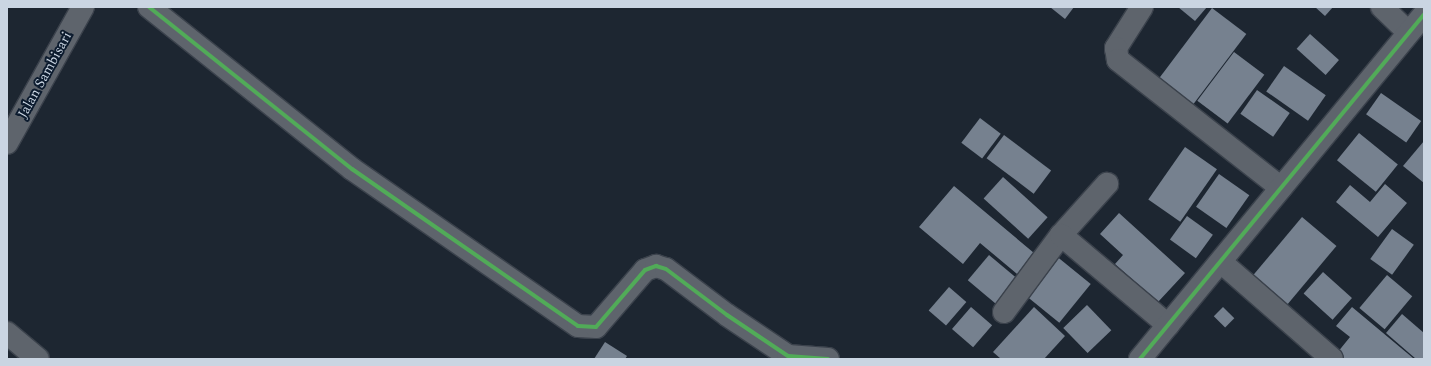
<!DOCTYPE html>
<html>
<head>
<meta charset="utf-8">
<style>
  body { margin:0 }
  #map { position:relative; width:1431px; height:366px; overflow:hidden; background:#1d2631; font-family:Spectral,serif }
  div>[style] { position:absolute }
  .building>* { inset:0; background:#76818f; transform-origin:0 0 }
  .roads { filter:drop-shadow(1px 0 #3b424c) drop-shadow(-1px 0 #3b424c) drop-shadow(0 1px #3b424c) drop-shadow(0 -1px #3b424c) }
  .minor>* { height:22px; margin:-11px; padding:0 11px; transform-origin:11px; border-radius:11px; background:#5e646c }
  .cycleway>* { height:4px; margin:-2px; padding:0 2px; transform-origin:2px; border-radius:2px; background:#51ab58 }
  span { translate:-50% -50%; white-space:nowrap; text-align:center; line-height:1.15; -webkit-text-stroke:4px #0c1b2e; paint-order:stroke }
  .street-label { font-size:14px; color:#cad5e2 }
  .frame { position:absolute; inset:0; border:8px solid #cad5e2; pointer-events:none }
</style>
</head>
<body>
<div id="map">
  <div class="building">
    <div style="clip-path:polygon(1050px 7px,1074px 7px,1065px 19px)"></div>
    <div style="clip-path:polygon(1178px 7px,1207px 7px,1195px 21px)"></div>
    <div style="clip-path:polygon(1315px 7px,1333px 7px,1325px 16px)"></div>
    <div style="left:1212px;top:8px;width:43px;height:90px;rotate:37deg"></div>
    <div style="left:1310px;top:34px;width:39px;height:20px;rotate:42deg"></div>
    <div style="left:1234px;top:52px;width:38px;height:61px;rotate:37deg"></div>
    <div style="left:1284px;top:66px;width:51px;height:31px;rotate:35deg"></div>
    <div style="left:1257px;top:90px;width:40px;height:29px;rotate:35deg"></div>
    <div style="left:1381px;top:93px;width:49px;height:26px;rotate:35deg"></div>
    <div style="left:980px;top:118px;width:26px;height:31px;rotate:37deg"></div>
    <div style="left:1359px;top:133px;width:50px;height:35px;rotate:39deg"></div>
    <div style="left:1004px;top:135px;width:59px;height:29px;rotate:37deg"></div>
    <div style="clip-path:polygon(1424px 141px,1424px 183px,1403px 166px)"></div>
    <div style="left:1185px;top:147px;width:39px;height:64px;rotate:35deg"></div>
    <div style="left:1219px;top:174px;width:37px;height:40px;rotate:35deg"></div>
    <div style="left:1003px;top:177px;width:60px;height:29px;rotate:42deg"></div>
    <div style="clip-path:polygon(1385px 184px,1407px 203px,1378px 237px,1336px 202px,1350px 185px,1370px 202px)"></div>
    <div style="clip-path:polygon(954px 186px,1040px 258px,1022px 278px,980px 243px,963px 264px,919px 227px)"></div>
    <div style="clip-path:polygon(1119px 213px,1185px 273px,1158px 302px,1115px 264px,1123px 255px,1100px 234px)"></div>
    <div style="left:1187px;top:216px;width:32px;height:29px;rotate:36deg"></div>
    <div style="left:1302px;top:217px;width:45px;height:79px;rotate:40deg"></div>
    <div style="left:1392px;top:229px;width:27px;height:37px;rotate:36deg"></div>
    <div style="left:989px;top:255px;width:40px;height:33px;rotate:40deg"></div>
    <div style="left:1055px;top:255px;width:46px;height:50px;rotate:39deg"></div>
    <div style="left:1323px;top:272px;width:39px;height:29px;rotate:42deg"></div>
    <div style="left:1387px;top:275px;width:33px;height:43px;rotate:40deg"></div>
    <div style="left:949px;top:287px;width:23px;height:31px;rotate:41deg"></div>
    <div style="left:1087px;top:305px;width:35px;height:33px;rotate:46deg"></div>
    <div style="left:971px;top:307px;width:28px;height:29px;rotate:41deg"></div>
    <div style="clip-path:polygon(1034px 307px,1065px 336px,1044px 359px,1001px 359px,993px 352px)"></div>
    <div style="left:1223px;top:307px;width:16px;height:13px;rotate:45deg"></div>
    <div style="clip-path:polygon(1352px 307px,1413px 358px,1333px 358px,1350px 337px,1336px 326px)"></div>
    <div style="clip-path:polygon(1402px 314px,1424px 333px,1424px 359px,1416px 359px,1386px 333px)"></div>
    <div style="clip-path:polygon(605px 342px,627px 356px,625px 359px,594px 359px)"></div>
  </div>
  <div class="roads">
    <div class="minor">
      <div style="left:149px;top:7px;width:260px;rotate:38.6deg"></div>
      <div style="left:352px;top:169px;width:275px;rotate:34.8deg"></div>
      <div style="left:578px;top:326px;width:18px;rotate:3deg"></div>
      <div style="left:596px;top:327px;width:75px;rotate:-49.3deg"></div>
      <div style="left:645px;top:270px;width:12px;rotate:-20deg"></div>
      <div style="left:656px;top:266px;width:10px;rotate:17deg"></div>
      <div style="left:666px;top:269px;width:76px;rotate:37deg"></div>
      <div style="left:727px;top:315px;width:73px;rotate:33.9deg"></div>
      <div style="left:788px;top:356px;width:40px;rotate:4.3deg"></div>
      <div style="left:1142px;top:7px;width:49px;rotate:122.4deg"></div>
      <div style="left:1116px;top:48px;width:12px;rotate:81deg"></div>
      <div style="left:1118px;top:60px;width:207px;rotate:38.1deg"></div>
      <div style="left:1382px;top:7px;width:36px;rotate:44deg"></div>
      <div style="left:7px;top:143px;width:156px;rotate:-60.8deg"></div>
      <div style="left:1061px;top:235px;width:69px;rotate:-48deg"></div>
      <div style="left:1221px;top:262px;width:147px;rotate:41.1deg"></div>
      <div style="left:1004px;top:312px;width:96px;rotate:-53.5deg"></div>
      <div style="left:1061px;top:235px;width:140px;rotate:40.1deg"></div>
      <div style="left:7px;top:333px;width:40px;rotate:40deg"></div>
      <div style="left:1140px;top:359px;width:446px;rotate:-50.5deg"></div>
    </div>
  </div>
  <div class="cycleway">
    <div style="left:149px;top:7px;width:260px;rotate:38.6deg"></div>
    <div style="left:352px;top:169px;width:275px;rotate:34.8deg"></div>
    <div style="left:578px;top:326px;width:18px;rotate:3deg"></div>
    <div style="left:596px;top:327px;width:75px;rotate:-49.3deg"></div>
    <div style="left:645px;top:270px;width:12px;rotate:-20deg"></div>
    <div style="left:656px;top:266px;width:10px;rotate:17deg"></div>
    <div style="left:666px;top:269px;width:76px;rotate:37deg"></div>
    <div style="left:727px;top:315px;width:73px;rotate:33.9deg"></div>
    <div style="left:788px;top:356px;width:40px;rotate:4.3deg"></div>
    <div style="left:1140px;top:359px;width:446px;rotate:-50.5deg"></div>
  </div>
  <div class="street-label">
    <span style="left:45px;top:75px;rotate:-61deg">Jalan Sambisari</span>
  </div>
  <div class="frame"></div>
</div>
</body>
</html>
